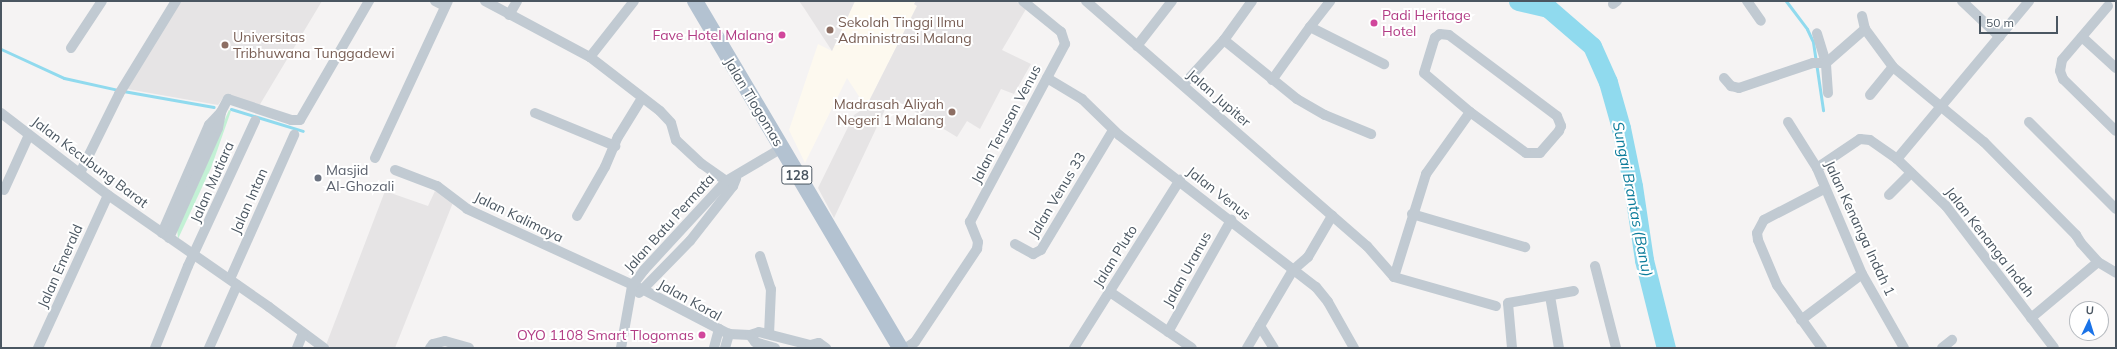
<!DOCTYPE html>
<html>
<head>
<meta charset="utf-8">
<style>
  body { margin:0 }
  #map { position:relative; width:2117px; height:349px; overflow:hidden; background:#f5f3f3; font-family:Mulish,sans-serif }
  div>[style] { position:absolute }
  .commercial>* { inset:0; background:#fdf9ef }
  .education>* { inset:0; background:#e6e4e5 }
  .green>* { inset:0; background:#c3f1d5 }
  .stream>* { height:3px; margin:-1.5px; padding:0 1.5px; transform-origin:1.5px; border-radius:1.5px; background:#90daee }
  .river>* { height:19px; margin:-9.5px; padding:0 9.5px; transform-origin:9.5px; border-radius:9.5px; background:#90daee }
  .street>* { height:10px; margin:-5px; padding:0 5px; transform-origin:5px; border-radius:5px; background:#c1cad2 }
  .primary>* { height:16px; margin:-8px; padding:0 8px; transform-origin:8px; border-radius:8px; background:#b3c2d1 }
  .dots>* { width:11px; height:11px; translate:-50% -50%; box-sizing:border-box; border:2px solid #fff; border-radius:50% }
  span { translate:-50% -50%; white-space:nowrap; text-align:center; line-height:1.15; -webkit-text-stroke:4px #fff; paint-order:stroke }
  .shield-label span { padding:1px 3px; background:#fff; border:1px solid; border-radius:3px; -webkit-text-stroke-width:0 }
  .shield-label { font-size:13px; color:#4a5661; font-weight:700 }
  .hotel-label { font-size:14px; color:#b23c85 }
  .left { translate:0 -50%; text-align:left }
  .right { translate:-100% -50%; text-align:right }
  .education-label { font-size:14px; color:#785e54 }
  .street-label { font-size:14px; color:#4a5661 }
  .worship-label { font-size:14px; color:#5b616d }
  .water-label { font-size:15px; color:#0c7c9b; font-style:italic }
  .frame { position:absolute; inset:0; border:2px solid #4a5661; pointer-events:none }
  .north { position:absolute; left:2069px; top:301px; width:40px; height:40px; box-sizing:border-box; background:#fff; border:1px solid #b7bbc0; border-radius:50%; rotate:4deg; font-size:11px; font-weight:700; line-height:16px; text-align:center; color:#4a5661 }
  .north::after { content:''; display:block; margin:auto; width:14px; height:18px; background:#1a73e8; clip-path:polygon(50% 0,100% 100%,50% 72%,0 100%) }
  .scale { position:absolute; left:1979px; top:16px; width:79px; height:18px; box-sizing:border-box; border:2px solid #4a5661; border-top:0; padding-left:5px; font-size:12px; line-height:14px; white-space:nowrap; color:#4a5661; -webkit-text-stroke:3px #fff; paint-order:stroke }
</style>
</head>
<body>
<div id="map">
  <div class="commercial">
    <div style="clip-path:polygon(855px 1px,916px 1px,914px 4px,917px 6px,866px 107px,847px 78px,805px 163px,789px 130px,818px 44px,832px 51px)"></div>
  </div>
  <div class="education">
    <div style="clip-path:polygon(180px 1px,322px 1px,259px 106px,225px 95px,218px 105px,127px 89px)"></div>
    <div style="clip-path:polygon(799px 1px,855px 1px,832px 51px,804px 8px)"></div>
    <div style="clip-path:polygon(916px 1px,1016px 1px,1026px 9px,1002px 50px,1031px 64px,1014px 94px,1001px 89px,980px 129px,967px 121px,957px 137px,891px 97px,834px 218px,818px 188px,854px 115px,866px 107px,917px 6px,914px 4px)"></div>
    <div style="clip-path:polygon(385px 191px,428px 206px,435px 191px,454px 200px,395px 348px,332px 348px,326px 345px)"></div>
  </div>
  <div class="green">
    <div style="clip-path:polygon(229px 110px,231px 111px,211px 168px,178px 239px,177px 228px)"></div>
  </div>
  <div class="stream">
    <div style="left:1786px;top:1px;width:35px;rotate:53deg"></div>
    <div style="left:1807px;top:29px;width:14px;rotate:65deg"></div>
    <div style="left:1813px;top:42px;width:69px;rotate:81.6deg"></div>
    <div style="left:1px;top:49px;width:69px;rotate:24.7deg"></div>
    <div style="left:64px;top:78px;width:55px;rotate:12.5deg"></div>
    <div style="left:123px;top:91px;width:92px;rotate:10deg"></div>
    <div style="left:231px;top:109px;width:75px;rotate:17deg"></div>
  </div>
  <div class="river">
    <div style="left:1518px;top:1px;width:31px;rotate:13deg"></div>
    <div style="left:1548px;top:8px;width:58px;rotate:40.8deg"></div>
    <div style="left:1592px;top:46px;width:39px;rotate:66deg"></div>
    <div style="left:1608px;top:82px;width:48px;rotate:74.2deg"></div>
    <div style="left:1621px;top:128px;width:59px;rotate:78.3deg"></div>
    <div style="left:1633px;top:186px;width:75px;rotate:81.5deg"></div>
    <div style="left:1644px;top:260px;width:91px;rotate:76deg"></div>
  </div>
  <div class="street">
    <div style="left:435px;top:1px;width:11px;rotate:27deg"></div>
    <div style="left:485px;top:1px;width:119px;rotate:28.1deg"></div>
    <div style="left:590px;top:57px;width:88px;rotate:37.6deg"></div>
    <div style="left:660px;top:111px;width:16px;rotate:47deg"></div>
    <div style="left:671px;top:123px;width:18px;rotate:74deg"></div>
    <div style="left:676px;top:140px;width:35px;rotate:43deg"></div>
    <div style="left:702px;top:164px;width:38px;rotate:35deg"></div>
    <div style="left:1086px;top:1px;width:373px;rotate:41.1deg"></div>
    <div style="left:1367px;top:246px;width:41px;rotate:48.9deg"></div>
    <div style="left:1394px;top:277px;width:106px;rotate:15.9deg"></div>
    <div style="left:1747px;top:1px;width:24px;rotate:55deg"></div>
    <div style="left:1962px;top:1px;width:52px;rotate:43.5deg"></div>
    <div style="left:1613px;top:4px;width:5px;rotate:-37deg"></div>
    <div style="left:2108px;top:6px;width:71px;rotate:130.4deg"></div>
    <div style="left:2062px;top:60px;width:11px;rotate:100deg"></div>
    <div style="left:2060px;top:71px;width:9px;rotate:69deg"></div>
    <div style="left:2063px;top:79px;width:74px;rotate:44.5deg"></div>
    <div style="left:509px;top:15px;width:16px;rotate:-60deg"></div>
    <div style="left:1862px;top:16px;width:13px;rotate:77deg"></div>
    <div style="left:1310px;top:27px;width:33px;rotate:-52deg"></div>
    <div style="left:1440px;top:34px;width:9px;rotate:6deg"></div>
    <div style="left:1449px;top:35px;width:135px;rotate:36.9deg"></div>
    <div style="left:1557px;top:116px;width:11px;rotate:68deg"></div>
    <div style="left:1561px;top:126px;width:5px;rotate:112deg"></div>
    <div style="left:1559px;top:131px;width:29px;rotate:131deg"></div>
    <div style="left:1540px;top:153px;width:14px;rotate:180deg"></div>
    <div style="left:1526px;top:153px;width:69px;rotate:-143.8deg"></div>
    <div style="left:1470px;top:112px;width:60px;rotate:-139.7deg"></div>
    <div style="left:1424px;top:73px;width:37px;rotate:-73deg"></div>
    <div style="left:1435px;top:38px;width:6px;rotate:-39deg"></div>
    <div style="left:2082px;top:37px;width:46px;rotate:42.4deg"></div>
    <div style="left:1224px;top:40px;width:94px;rotate:38.9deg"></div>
    <div style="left:1297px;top:99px;width:32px;rotate:30deg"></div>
    <div style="left:1325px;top:115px;width:50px;rotate:22.4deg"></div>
    <div style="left:1137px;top:46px;width:57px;rotate:-52.1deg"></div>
    <div style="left:71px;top:48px;width:56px;rotate:-56.6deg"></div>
    <div style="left:590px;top:57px;width:71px;rotate:-51.8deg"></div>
    <div style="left:1047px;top:78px;width:41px;rotate:31deg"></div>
    <div style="left:1082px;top:99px;width:52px;rotate:44.2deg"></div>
    <div style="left:1119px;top:135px;width:249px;rotate:37.7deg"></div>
    <div style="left:1316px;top:287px;width:19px;rotate:51deg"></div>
    <div style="left:1328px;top:302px;width:53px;rotate:60.5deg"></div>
    <div style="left:1724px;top:78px;width:11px;rotate:49deg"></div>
    <div style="left:1731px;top:86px;width:8px;rotate:14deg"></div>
    <div style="left:1739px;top:88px;width:78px;rotate:-18.7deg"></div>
    <div style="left:1813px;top:63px;width:13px"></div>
    <div style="left:1826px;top:63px;width:31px;rotate:-107deg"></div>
    <div style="left:1272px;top:80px;width:65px;rotate:-54.4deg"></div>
    <div style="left:1310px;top:27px;width:83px;rotate:26.6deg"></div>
    <div style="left:1183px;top:85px;width:61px;rotate:-47.7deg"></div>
    <div style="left:1224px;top:40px;width:48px;rotate:-54.3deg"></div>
    <div style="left:1828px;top:93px;width:30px;rotate:-94deg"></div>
    <div style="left:1826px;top:63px;width:52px;rotate:-41.1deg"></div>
    <div style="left:1865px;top:29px;width:47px;rotate:53.6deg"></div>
    <div style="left:1893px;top:67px;width:118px;rotate:39.5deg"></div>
    <div style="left:1984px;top:142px;width:131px;rotate:45.3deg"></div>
    <div style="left:2076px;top:235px;width:9px;rotate:58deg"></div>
    <div style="left:2081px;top:243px;width:25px;rotate:48deg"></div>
    <div style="left:2098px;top:262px;width:21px;rotate:31deg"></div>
    <div style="left:1870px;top:95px;width:36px;rotate:-51deg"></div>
    <div style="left:1px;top:113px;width:135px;rotate:37.5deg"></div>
    <div style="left:108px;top:195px;width:196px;rotate:34.8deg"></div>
    <div style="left:269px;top:307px;width:69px;rotate:36.7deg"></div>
    <div style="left:535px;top:113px;width:87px;rotate:22.4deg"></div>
    <div style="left:1788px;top:122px;width:54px;rotate:57.8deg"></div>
    <div style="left:1817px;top:168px;width:115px;rotate:67deg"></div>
    <div style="left:1862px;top:274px;width:85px;rotate:60.4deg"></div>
    <div style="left:2029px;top:122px;width:123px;rotate:45deg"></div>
    <div style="left:375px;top:158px;width:173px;rotate:-65.1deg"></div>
    <div style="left:1897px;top:159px;width:206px;rotate:-50.1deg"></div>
    <div style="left:1817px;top:168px;width:52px;rotate:-34deg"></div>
    <div style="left:1860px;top:139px;width:10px;rotate:6deg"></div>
    <div style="left:1870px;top:140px;width:33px;rotate:35deg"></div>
    <div style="left:1897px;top:159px;width:68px;rotate:43.8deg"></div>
    <div style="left:1946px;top:206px;width:178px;rotate:52.7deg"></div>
    <div style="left:395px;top:170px;width:45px;rotate:20.9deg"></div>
    <div style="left:437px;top:186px;width:38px;rotate:37deg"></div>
    <div style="left:467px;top:209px;width:195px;rotate:24.6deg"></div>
    <div style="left:644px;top:290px;width:85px;rotate:27.5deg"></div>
    <div style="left:719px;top:329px;width:20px;rotate:105deg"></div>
    <div style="left:80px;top:173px;width:88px;rotate:-63.7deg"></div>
    <div style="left:119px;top:94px;width:109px;rotate:-58.5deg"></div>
    <div style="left:4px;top:190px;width:60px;rotate:-65.6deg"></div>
    <div style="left:1889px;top:195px;width:31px;rotate:-45deg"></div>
    <div style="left:1412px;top:214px;width:118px;rotate:16.3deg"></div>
    <div style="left:577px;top:216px;width:56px;rotate:-60.3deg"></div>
    <div style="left:605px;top:167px;width:33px;rotate:-67deg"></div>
    <div style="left:618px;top:137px;width:46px;rotate:-58.4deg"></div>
    <div style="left:162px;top:233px;width:118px;rotate:-66.5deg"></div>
    <div style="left:209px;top:125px;width:18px;rotate:-47deg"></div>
    <div style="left:169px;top:238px;width:120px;rotate:-66deg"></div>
    <div style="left:218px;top:128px;width:16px;rotate:-79deg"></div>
    <div style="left:221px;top:112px;width:15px;rotate:-62deg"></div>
    <div style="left:228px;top:99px;width:66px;rotate:18.4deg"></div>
    <div style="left:291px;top:120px;width:9px"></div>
    <div style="left:300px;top:120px;width:138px;rotate:-59.9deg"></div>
    <div style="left:1015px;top:244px;width:21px;rotate:29deg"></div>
    <div style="left:1033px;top:254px;width:9px;rotate:-27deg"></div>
    <div style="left:1041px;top:250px;width:140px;rotate:-59deg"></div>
    <div style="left:760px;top:256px;width:35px;rotate:72deg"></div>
    <div style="left:771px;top:289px;width:45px;rotate:92.5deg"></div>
    <div style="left:1595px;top:266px;width:85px;rotate:75.6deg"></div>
    <div style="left:1394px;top:277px;width:108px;rotate:-72.7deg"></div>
    <div style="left:1426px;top:174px;width:76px;rotate:-54.6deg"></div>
    <div style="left:230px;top:279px;width:158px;rotate:-66deg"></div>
    <div style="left:1110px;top:292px;width:99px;rotate:34.3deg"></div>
    <div style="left:639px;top:293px;width:73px;rotate:-45.6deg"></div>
    <div style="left:690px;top:241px;width:70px;rotate:-52deg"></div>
    <div style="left:733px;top:186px;width:8px;rotate:-67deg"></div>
    <div style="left:1550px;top:296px;width:53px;rotate:80.2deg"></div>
    <div style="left:2031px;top:318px;width:87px;rotate:-39.9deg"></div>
    <div style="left:1801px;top:320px;width:76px;rotate:-37deg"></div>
    <div style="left:1260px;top:326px;width:26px;rotate:58deg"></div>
    <div style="left:719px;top:329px;width:11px;rotate:27deg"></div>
    <div style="left:729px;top:334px;width:21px;rotate:3deg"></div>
    <div style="left:750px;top:335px;width:9px;rotate:-18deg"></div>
    <div style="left:759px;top:332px;width:53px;rotate:14.3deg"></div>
    <div style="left:1168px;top:332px;width:129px;rotate:-60.6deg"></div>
    <div style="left:750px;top:335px;width:9px;rotate:54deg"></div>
    <div style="left:755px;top:342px;width:21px;rotate:17deg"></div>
    <div style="left:38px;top:348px;width:168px;rotate:-65.4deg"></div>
    <div style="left:155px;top:348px;width:88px;rotate:-68.1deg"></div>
    <div style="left:188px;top:266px;width:160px;rotate:-65.2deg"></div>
    <div style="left:209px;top:348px;width:69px;rotate:-66deg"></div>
    <div style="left:297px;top:348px;width:16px;rotate:-68deg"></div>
    <div style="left:430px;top:348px;width:5px;rotate:-53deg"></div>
    <div style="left:433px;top:344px;width:12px;rotate:-14deg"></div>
    <div style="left:445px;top:341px;width:25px;rotate:16deg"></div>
    <div style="left:621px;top:348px;width:63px;rotate:-79.9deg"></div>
    <div style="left:632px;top:286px;width:20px;rotate:-53deg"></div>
    <div style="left:644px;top:270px;width:121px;rotate:-47.3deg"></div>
    <div style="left:726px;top:181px;width:65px;rotate:-30.5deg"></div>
    <div style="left:725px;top:348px;width:15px;rotate:-74deg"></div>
    <div style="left:809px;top:348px;width:3px;rotate:-72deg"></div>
    <div style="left:810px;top:345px;width:9px;rotate:-13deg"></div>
    <div style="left:819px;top:343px;width:9px;rotate:36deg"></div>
    <div style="left:906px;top:348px;width:11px;rotate:-34deg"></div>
    <div style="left:915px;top:342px;width:112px;rotate:-56.3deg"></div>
    <div style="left:977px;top:249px;width:7px;rotate:-82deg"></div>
    <div style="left:978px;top:242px;width:22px;rotate:-112deg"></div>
    <div style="left:970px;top:222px;width:202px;rotate:-61.9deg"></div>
    <div style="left:1065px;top:44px;width:13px;rotate:-108deg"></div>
    <div style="left:1061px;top:32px;width:49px;rotate:-140.8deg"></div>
    <div style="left:1074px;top:348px;width:199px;rotate:-57.8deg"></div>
    <div style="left:1247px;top:348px;width:91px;rotate:-59.5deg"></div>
    <div style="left:1293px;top:270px;width:20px;rotate:-41deg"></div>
    <div style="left:1308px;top:257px;width:48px;rotate:-59.7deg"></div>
    <div style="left:1512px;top:348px;width:45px;rotate:-95.1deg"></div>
    <div style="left:1508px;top:303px;width:67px;rotate:-10.3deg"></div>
    <div style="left:1822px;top:348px;width:77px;rotate:-125.5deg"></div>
    <div style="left:1777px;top:285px;width:49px;rotate:-112.9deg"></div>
    <div style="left:1758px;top:240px;width:7px;rotate:-98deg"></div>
    <div style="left:1757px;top:233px;width:15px;rotate:-62deg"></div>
    <div style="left:1764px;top:220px;width:68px;rotate:-27.3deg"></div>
    <div style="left:1942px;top:348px;width:13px;rotate:-39deg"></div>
  </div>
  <div class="primary">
    <div style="left:695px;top:1px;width:403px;rotate:59.4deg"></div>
  </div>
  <div class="dots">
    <div style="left:1374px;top:23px;background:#d1479c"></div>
    <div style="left:830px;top:30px;background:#8d6e63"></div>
    <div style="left:782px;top:35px;background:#d1479c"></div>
    <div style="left:225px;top:45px;background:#8d6e63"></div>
    <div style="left:952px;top:112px;background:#8d6e63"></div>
    <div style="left:318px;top:178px;background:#6b7280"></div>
    <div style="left:702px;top:335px;background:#d1479c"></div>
  </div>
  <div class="shield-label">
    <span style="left:797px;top:175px">128</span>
  </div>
  <div class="hotel-label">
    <span class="left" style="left:1382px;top:23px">Padi Heritage<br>Hotel</span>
    <span class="right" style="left:774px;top:35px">Fave Hotel Malang</span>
    <span class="right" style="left:694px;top:335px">OYO 1108 Smart Tlogomas</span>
  </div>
  <div class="education-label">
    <span class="left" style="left:838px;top:30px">Sekolah Tinggi Ilmu<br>Administrasi Malang</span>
    <span class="left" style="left:233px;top:45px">Universitas<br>Tribhuwana Tunggadewi</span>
    <span class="right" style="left:944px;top:112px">Madrasah Aliyah<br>Negeri 1 Malang</span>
  </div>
  <div class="street-label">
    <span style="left:1219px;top:98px;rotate:41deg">Jalan Jupiter</span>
    <span style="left:754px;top:102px;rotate:59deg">Jalan Tlogomas</span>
    <span style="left:1006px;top:124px;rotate:-62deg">Jalan Terusan Venus</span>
    <span style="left:90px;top:162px;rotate:37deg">Jalan Kecubung Barat</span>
    <span style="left:212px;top:182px;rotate:-66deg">Jalan Mutiara</span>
    <span style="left:1219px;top:193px;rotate:38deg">Jalan Venus</span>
    <span style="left:1057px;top:195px;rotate:-59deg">Jalan Venus 33</span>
    <span style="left:249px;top:201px;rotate:-66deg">Jalan Intan</span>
    <span style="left:519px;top:217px;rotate:26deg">Jalan Kalimaya</span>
    <span style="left:669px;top:223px;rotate:-48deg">Jalan Batu Permata</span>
    <span style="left:1860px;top:228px;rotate:65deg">Jalan Kenanga Indah 1</span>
    <span style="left:1990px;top:242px;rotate:52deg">Jalan Kenanga Indah</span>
    <span style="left:1115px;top:256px;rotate:-58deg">Jalan Pluto</span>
    <span style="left:60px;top:266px;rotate:-66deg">Jalan Emerald</span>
    <span style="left:1187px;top:269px;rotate:-61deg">Jalan Uranus</span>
    <span style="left:690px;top:300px;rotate:29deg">Jalan Koral</span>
  </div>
  <div class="worship-label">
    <span class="left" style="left:326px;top:178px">Masjid<br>Al-Ghozali</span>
  </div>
  <div class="water-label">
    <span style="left:1633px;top:199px;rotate:79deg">Sungai Brantas (Banu)</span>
  </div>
  <div class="frame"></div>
  <div class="north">U</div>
  <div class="scale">50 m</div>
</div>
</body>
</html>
